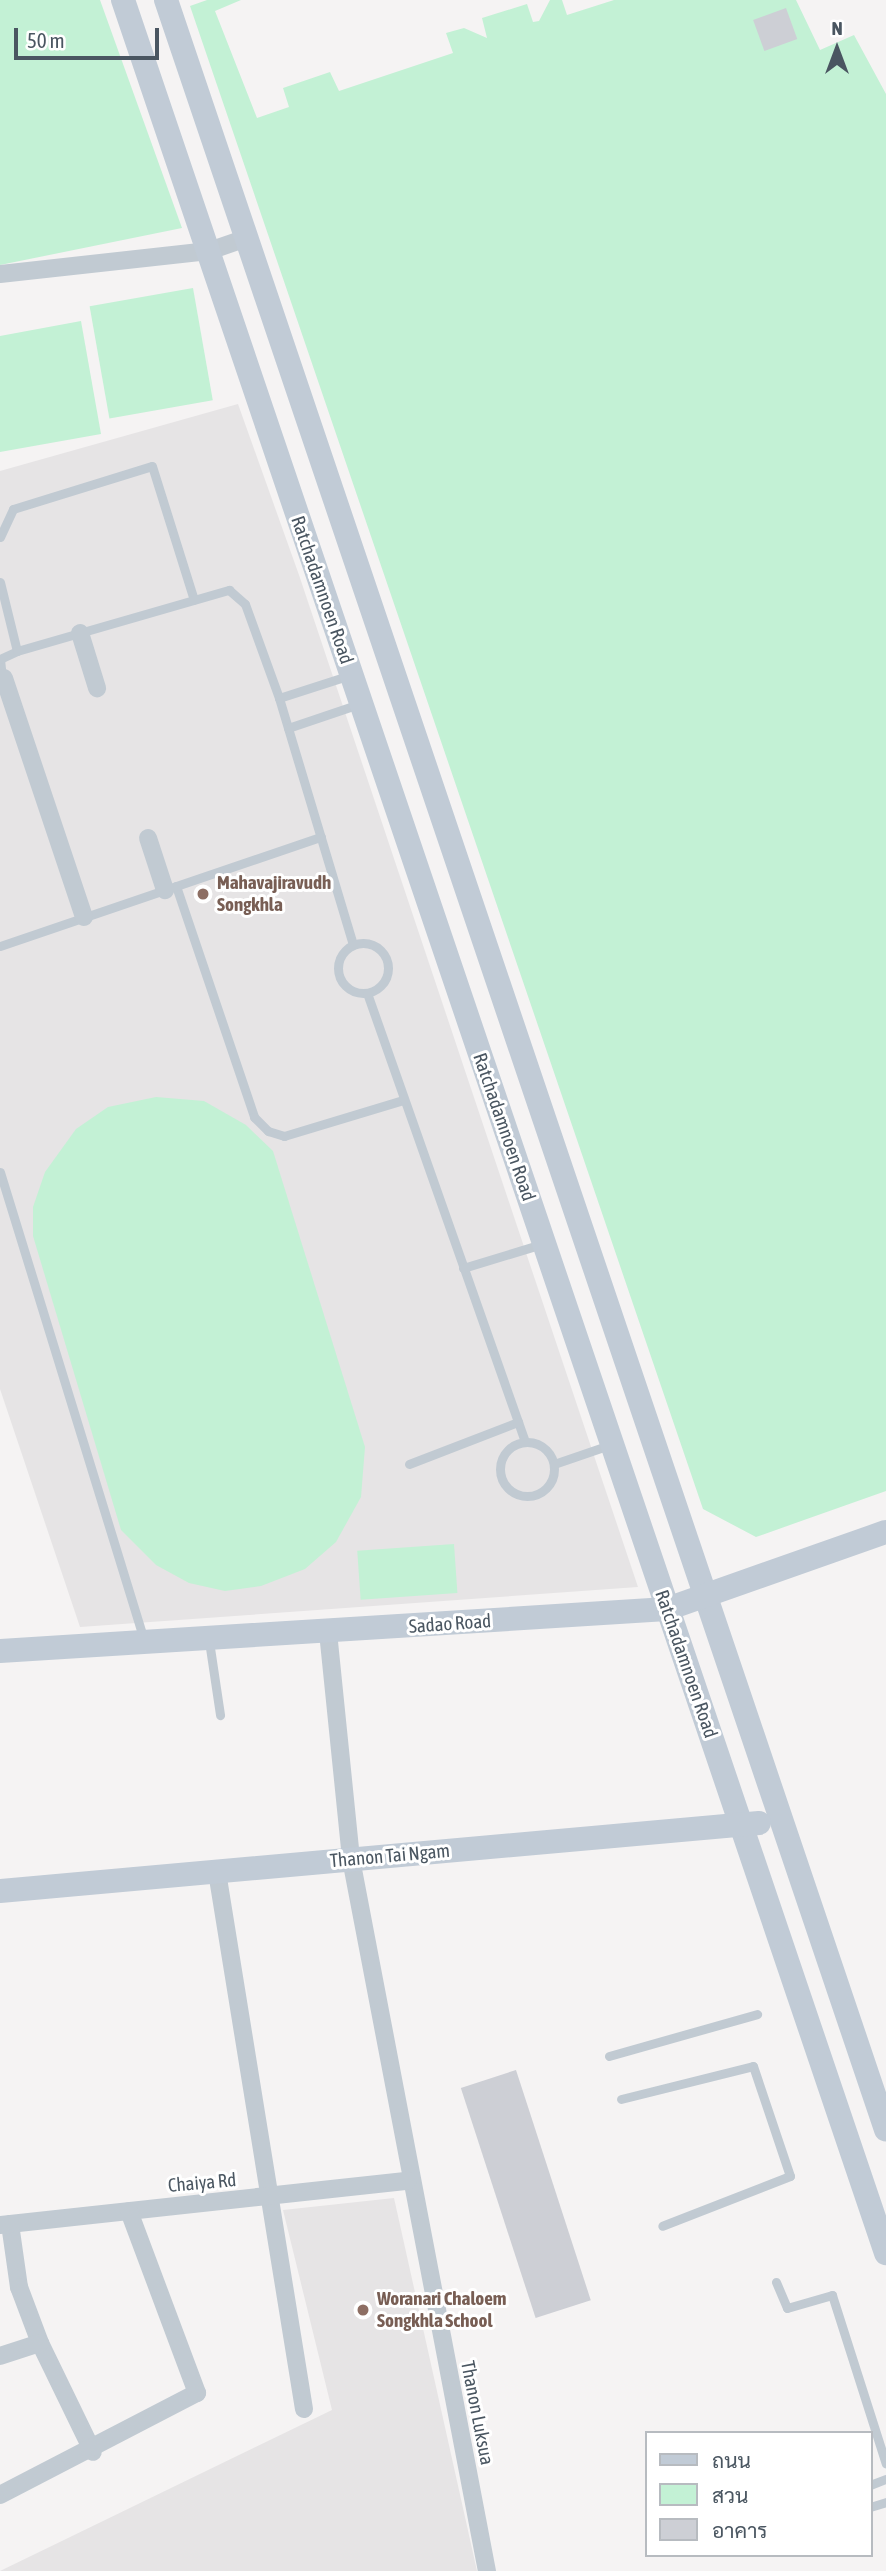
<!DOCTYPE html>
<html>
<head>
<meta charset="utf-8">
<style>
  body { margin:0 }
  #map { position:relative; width:886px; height:2571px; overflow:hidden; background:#f5f3f3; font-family:"Asap Condensed",Sarabun,sans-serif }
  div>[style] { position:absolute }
  .education>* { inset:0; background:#e6e4e5 }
  .green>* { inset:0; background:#c3f1d5; transform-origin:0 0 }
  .building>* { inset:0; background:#cdcfd5; transform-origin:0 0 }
  .lane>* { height:9px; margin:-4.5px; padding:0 4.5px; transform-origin:4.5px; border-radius:4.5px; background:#c1cad2 }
  .lane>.ring { margin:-4.5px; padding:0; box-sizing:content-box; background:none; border:9px solid #c1cad2; border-radius:50% }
  .street>* { height:18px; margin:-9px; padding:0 9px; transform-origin:9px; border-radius:9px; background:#c1cad2 }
  .secondary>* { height:24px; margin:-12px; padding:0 12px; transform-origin:12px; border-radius:12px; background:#c1cbd6 }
  .dots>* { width:19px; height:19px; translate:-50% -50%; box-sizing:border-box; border:4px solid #fff; border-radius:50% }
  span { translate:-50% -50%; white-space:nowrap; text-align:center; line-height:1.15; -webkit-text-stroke:6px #fff; paint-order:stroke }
  .street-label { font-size:19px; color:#4a5661 }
  .education-label { font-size:19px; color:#785e54; font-weight:700 }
  .left { translate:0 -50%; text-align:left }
  .legend { position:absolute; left:645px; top:2431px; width:228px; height:126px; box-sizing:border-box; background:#fff; border:2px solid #b7bbc0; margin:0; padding:9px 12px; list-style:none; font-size:21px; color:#4a5661 }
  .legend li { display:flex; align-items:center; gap:14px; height:35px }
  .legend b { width:35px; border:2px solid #b7bbc0 }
  .north { position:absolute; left:802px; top:14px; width:70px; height:70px; -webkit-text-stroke:5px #fff; paint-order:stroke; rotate:0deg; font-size:19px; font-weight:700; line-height:28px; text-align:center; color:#4a5661 }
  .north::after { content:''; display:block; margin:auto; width:24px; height:32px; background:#4a5661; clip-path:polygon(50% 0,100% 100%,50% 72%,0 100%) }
  .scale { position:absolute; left:14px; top:28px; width:145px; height:32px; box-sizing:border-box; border:4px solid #4a5661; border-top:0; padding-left:9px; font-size:21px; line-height:24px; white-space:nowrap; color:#4a5661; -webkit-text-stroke:5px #fff; paint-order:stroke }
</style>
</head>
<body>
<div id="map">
  <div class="education">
    <div style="clip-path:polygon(238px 404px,299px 575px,638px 1587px,80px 1627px,0 1389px,0 471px)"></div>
    <div style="clip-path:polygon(394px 2198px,477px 2571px,0 2571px,332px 2410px,283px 2210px)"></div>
  </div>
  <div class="green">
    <div style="clip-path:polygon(0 0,100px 0,182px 228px,0 265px)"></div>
    <div style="clip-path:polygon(207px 0,241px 0,215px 11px,257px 118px,289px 107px,283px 88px,330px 72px,339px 91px,453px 53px,446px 33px,464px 28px,487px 38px,482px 18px,527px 4px,533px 22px,539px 21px,550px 0,562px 0,567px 15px,614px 0,796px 0,820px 50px,854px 35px,886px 94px,886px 1491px,756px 1537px,703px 1509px,190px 6px)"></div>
    <div style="left:193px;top:288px;width:114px;height:105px;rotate:80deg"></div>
    <div style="clip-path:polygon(81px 321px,101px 434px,0 452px,0 336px)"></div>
    <div style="clip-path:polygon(156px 1097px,204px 1101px,246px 1125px,273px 1151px,365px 1447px,361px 1497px,336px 1542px,305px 1569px,261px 1586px,225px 1591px,189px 1583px,156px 1565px,121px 1530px,33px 1236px,33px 1207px,45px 1172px,76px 1129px,108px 1107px)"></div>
    <div style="left:454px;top:1544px;width:49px;height:97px;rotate:86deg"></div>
  </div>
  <div class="building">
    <div style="left:786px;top:8px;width:33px;height:35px;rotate:70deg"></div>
    <div style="left:516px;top:2070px;width:242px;height:58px;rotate:72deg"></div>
  </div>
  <div class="lane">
    <div style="left:0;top:537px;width:31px;rotate:-65deg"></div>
    <div style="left:13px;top:509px;width:145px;rotate:-17.2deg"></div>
    <div style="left:152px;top:466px;width:140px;rotate:72.6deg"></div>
    <div style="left:0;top:582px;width:71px;rotate:76.2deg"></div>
    <div style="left:2px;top:678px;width:19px;rotate:-96deg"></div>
    <div style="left:0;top:659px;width:19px;rotate:-25deg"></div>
    <div style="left:17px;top:651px;width:221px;rotate:-16.1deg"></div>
    <div style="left:229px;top:590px;width:21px;rotate:41deg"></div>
    <div style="left:245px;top:604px;width:100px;rotate:70.1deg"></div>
    <div style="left:279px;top:698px;width:258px;rotate:73.3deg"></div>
    <div style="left:279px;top:698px;width:75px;rotate:-17.9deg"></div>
    <div style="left:288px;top:728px;width:75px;rotate:-18.7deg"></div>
    <div style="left:176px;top:886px;width:244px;rotate:71.3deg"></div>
    <div style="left:254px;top:1117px;width:20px;rotate:45deg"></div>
    <div style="left:268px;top:1131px;width:17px;rotate:17deg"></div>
    <div style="left:284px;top:1136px;width:124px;rotate:-16.8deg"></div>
    <div class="ring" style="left:338px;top:943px;width:41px;height:41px"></div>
    <div style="left:0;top:946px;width:339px;rotate:-18.8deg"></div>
    <div style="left:367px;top:993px;width:476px;rotate:70.6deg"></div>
    <div style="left:0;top:1172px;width:487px;rotate:72.9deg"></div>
    <div style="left:463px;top:1268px;width:83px;rotate:-16.9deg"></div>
    <div class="ring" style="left:500px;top:1442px;width:45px;height:45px"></div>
    <div style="left:409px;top:1464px;width:117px;rotate:-21.1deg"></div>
    <div style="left:554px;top:1464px;width:61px;rotate:-19deg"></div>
    <div style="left:209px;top:1641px;width:75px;rotate:81.5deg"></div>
    <div style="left:609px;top:2056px;width:154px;rotate:-15.8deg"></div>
    <div style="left:621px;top:2099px;width:136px;rotate:-14deg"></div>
    <div style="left:753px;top:2066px;width:116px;rotate:71.4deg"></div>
    <div style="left:790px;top:2176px;width:137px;rotate:158.7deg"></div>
    <div style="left:776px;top:2282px;width:28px;rotate:67deg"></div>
    <div style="left:787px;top:2308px;width:47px;rotate:-16.1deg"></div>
    <div style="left:832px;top:2295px;width:177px;rotate:72.3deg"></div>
    <div style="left:870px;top:2485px;width:17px;rotate:-21deg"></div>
    <div style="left:870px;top:2507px;width:17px;rotate:-17deg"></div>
  </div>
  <div class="street">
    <div style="left:0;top:274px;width:210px;rotate:-6.3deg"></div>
    <div style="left:209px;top:251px;width:39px;rotate:-19deg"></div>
    <div style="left:80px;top:633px;width:58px;rotate:72.8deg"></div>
    <div style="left:4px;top:678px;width:252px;rotate:71.5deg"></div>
    <div style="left:148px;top:838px;width:55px;rotate:71.9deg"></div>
    <div style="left:328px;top:1632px;width:228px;rotate:84.2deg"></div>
    <div style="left:351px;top:1859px;width:725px;rotate:79.19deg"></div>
    <div style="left:217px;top:1872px;width:544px;rotate:80.8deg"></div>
    <div style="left:10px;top:2224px;width:64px;rotate:81.9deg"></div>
    <div style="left:19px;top:2287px;width:60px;rotate:69.4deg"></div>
    <div style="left:40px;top:2343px;width:121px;rotate:64.1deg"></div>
    <div style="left:0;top:2225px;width:410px;rotate:-6.2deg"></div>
    <div style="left:0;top:2356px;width:42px;rotate:-18deg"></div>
    <div style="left:0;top:2495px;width:222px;rotate:-27.4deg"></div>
    <div style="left:197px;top:2393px;width:194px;rotate:-110.5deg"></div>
  </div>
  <div class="secondary">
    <div style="left:123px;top:0;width:2379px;rotate:71.29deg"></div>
    <div style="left:166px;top:0;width:2248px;rotate:71.32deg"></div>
    <div style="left:0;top:1651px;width:668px;rotate:-3.6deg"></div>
    <div style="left:667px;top:1609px;width:232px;rotate:-19.4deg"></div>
    <div style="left:0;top:1891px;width:762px;rotate:-5.12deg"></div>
  </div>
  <div class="dots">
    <div style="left:203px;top:894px;background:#8d6e63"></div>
    <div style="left:363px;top:2310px;background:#8d6e63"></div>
  </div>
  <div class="street-label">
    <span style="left:322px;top:590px;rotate:71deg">Ratchadamnoen Road</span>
    <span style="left:504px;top:1127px;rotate:71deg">Ratchadamnoen Road</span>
    <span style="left:450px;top:1624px;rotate:-4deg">Sadao Road</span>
    <span style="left:686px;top:1664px;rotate:71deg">Ratchadamnoen Road</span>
    <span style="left:390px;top:1856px;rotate:-5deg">Thanon Tai Ngam</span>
    <span style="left:202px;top:2183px;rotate:-5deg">Chaiya Rd</span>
    <span style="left:477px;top:2413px;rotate:79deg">Thanon Luksua</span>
  </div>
  <div class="education-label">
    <span class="left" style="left:217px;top:894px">Mahavajiravudh<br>Songkhla</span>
    <span class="left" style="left:377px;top:2310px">Woranari Chaloem<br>Songkhla School</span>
  </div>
  <ul class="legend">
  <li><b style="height:9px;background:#c1cbd6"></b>ถนน</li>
  <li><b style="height:19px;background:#c3f1d5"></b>สวน</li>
  <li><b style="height:19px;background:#cdcfd5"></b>อาคาร</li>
  </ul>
  <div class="north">N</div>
  <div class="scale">50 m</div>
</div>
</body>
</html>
